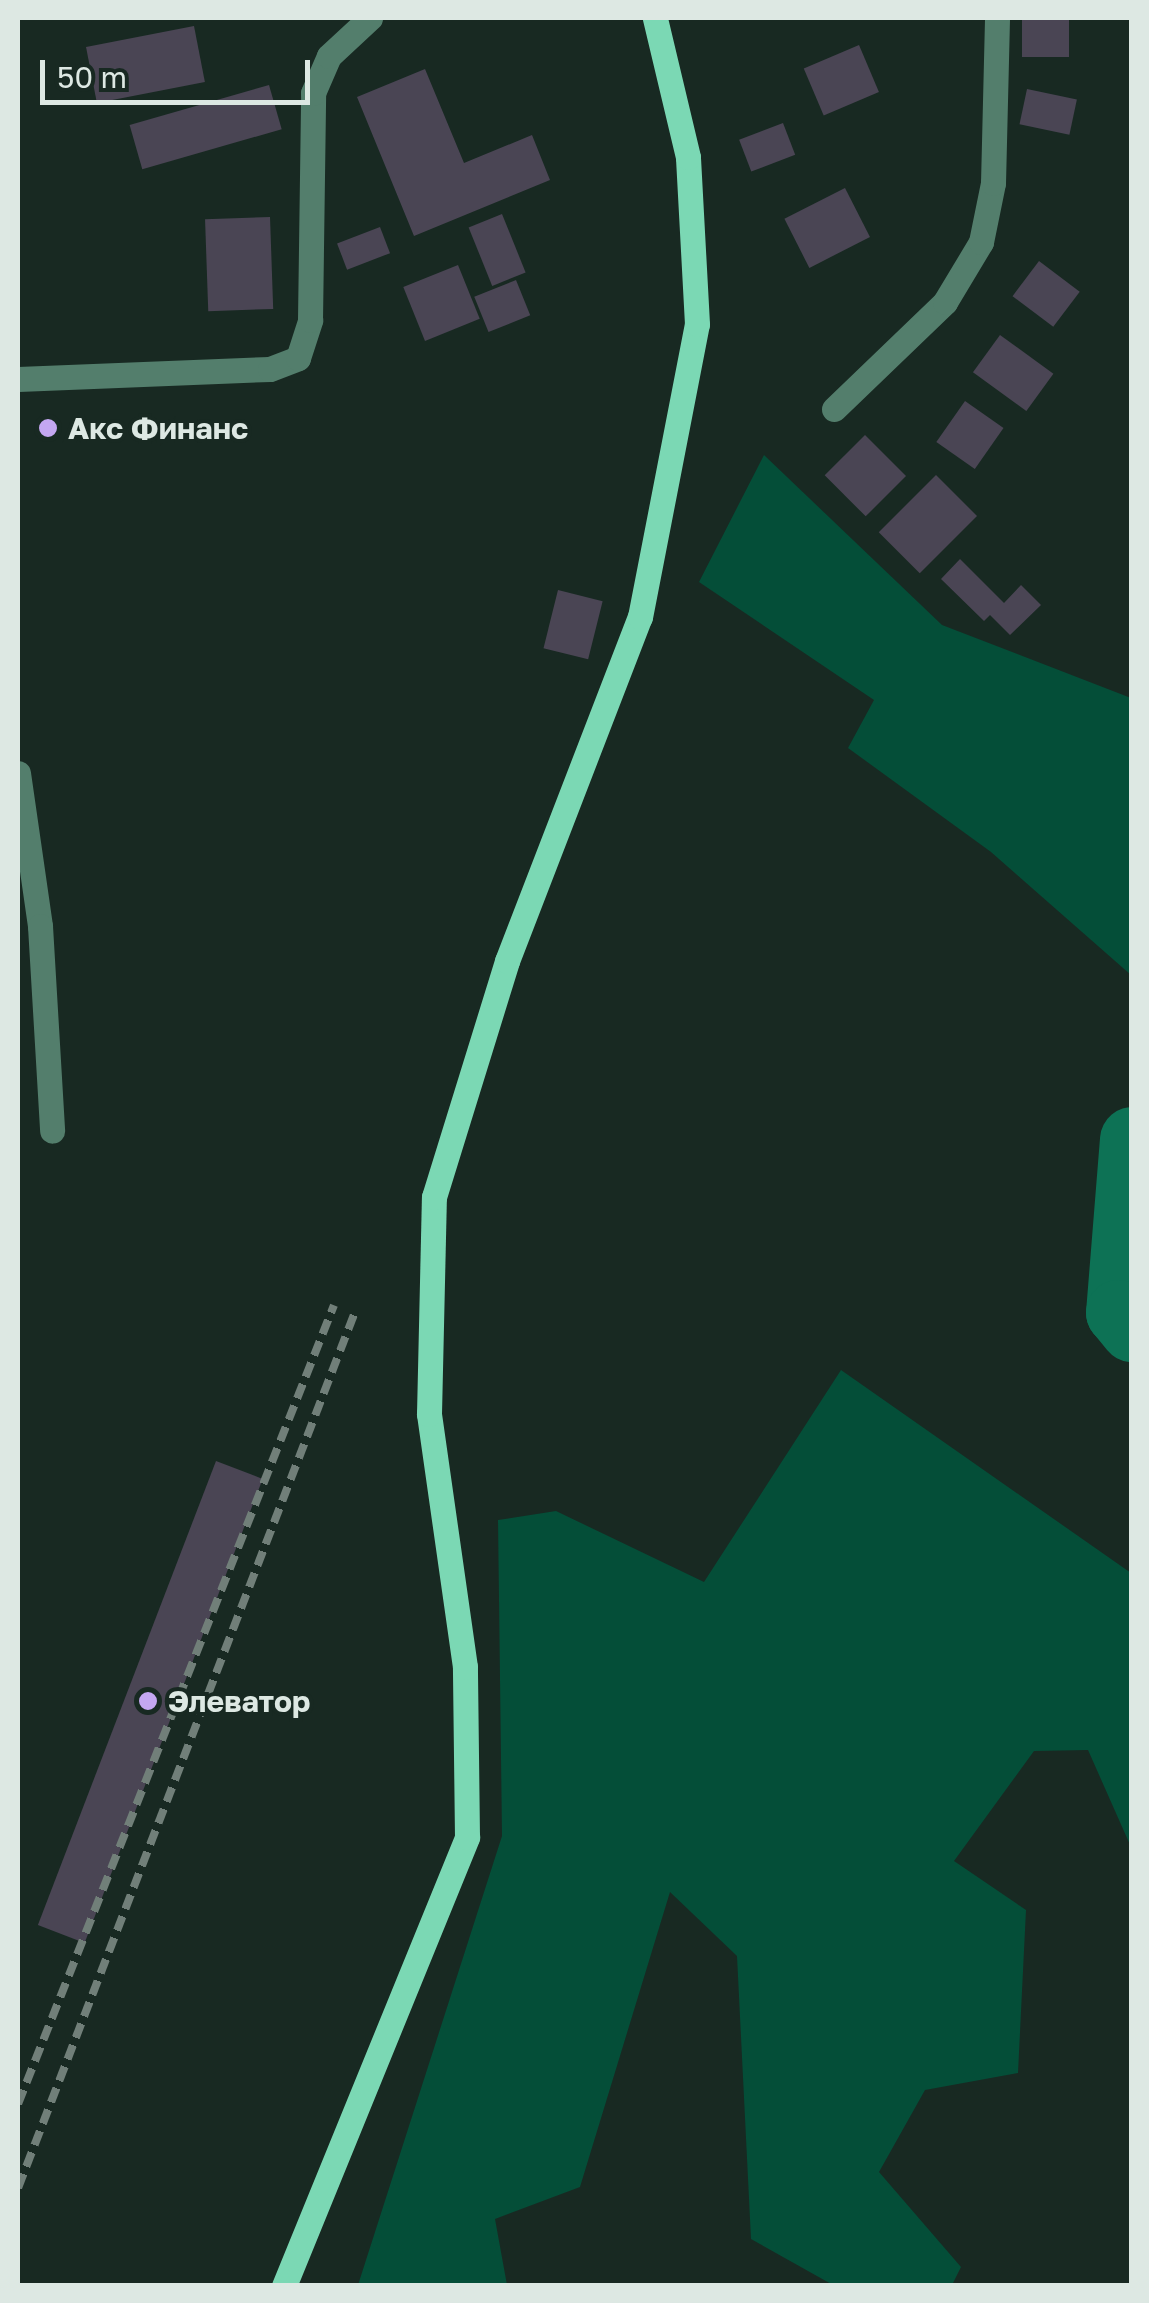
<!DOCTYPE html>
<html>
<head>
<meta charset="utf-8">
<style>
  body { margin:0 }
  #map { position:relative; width:1149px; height:2303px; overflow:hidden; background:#182922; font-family:"Golos Text",sans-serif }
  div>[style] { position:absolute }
  .green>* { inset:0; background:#044e38 }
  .river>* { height:65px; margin:-32.5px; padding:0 32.5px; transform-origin:32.5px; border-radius:32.5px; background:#0d7255 }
  .building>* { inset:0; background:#4a4554; transform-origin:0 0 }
  .minor>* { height:25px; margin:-12.5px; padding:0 12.5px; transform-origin:12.5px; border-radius:12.5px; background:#537e6c }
  .major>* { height:25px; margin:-12.5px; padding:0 12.5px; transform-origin:12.5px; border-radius:12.5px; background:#7bd8b4 }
  .rail>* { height:8px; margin-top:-4px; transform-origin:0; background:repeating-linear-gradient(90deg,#717f79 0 15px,transparent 0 23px) }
  .dots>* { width:28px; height:28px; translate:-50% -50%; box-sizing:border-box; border:5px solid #182922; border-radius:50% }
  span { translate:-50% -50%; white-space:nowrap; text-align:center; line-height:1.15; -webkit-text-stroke:8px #182922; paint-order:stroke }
  .poi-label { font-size:30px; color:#dde8e3; font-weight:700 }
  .left { translate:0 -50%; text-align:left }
  .frame { position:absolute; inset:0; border:20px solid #dde8e3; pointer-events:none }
  .scale { position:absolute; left:40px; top:60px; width:270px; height:45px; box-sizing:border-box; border:5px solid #dde8e3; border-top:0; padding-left:12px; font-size:30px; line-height:35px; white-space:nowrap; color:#dde8e3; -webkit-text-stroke:8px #182922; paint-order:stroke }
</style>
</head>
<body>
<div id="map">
  <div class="green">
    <div style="clip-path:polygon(764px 455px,942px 625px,1131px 698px,1131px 975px,991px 852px,848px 748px,874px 700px,699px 582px)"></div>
    <div style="clip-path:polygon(841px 1370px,1131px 1573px,1131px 1847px,1088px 1750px,1034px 1751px,954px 1861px,1026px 1910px,1018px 2073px,925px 2090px,879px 2172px,961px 2267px,952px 2285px,833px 2285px,751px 2239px,737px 1956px,670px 1892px,580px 2187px,495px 2219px,507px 2285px,358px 2285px,502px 1836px,498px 1520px,556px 1511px,704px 1582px)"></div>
  </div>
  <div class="river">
    <div style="left:1132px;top:1139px;width:174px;rotate:94.6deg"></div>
    <div style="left:1118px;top:1312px;width:22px;rotate:51deg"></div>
  </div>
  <div class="building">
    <div style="left:1022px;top:18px;width:47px;height:39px"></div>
    <div style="left:194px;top:26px;width:57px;height:110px;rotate:79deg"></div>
    <div style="left:859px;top:45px;width:51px;height:60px;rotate:67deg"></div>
    <div style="clip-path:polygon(425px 69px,464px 163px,532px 135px,550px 180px,414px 236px,357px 97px)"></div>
    <div style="left:269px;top:85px;width:46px;height:145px;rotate:74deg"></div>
    <div style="left:1027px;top:89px;width:51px;height:36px;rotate:12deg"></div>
    <div style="left:783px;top:123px;width:34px;height:47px;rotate:69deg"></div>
    <div style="left:845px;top:188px;width:55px;height:68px;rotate:63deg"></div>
    <div style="left:502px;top:214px;width:63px;height:36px;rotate:68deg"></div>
    <div style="left:270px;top:217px;width:92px;height:65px;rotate:88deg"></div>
    <div style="left:380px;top:227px;width:28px;height:46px;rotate:69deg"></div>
    <div style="left:1039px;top:261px;width:51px;height:44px;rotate:37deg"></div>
    <div style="left:458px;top:265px;width:58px;height:59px;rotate:68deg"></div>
    <div style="left:516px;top:280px;width:38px;height:45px;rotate:68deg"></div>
    <div style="left:1000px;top:335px;width:66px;height:46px;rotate:36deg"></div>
    <div style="left:965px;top:401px;width:47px;height:50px;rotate:35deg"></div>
    <div style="left:865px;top:435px;width:58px;height:57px;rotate:45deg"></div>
    <div style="left:936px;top:475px;width:58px;height:81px;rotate:45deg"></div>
    <div style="clip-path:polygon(960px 559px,1004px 603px,1021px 585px,1041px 605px,1010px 635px,990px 615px,984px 621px,941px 579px)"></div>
    <div style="left:558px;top:590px;width:46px;height:60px;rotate:14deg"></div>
    <div style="left:216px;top:1461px;width:50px;height:497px;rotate:21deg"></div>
  </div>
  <div class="minor">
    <div style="left:18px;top:379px;width:252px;rotate:-2.3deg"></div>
    <div style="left:270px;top:369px;width:30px;rotate:-21deg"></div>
    <div style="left:298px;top:358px;width:40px;rotate:-72deg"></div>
    <div style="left:310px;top:320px;width:227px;rotate:-89.2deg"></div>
    <div style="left:313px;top:93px;width:40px;rotate:-66.6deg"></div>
    <div style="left:329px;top:56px;width:56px;rotate:-42.8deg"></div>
    <div style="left:834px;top:409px;width:154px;rotate:-43.9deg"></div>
    <div style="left:945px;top:302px;width:70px;rotate:-59deg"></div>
    <div style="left:981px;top:242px;width:60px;rotate:-78.5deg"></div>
    <div style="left:993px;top:183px;width:165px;rotate:-88.6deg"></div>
    <div style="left:18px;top:773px;width:155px;rotate:81.8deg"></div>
    <div style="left:40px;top:926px;width:205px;rotate:86.6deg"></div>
  </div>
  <div class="major">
    <div style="left:284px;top:2286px;width:485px;rotate:-67.8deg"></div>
    <div style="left:467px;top:1837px;width:170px;rotate:-90.7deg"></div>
    <div style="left:465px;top:1667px;width:256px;rotate:-98.1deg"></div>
    <div style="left:429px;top:1414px;width:217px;rotate:-88.7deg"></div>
    <div style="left:434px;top:1197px;width:247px;rotate:-72.8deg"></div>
    <div style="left:507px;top:961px;width:369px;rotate:-68.9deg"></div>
    <div style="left:640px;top:617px;width:298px;rotate:-79deg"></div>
    <div style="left:697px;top:324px;width:167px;rotate:-93.1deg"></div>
    <div style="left:688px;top:157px;width:143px;rotate:-103.4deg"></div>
  </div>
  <div class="rail">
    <div style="left:18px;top:2104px;width:859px;rotate:-68.42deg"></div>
    <div style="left:18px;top:2188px;width:939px;rotate:-68.96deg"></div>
  </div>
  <div class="dots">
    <div style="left:48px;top:428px;background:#c4a7f1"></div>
    <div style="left:148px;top:1701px;background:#c4a7f1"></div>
  </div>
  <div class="poi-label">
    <span class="left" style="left:68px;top:428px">Акс Финанс</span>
    <span class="left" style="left:168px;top:1701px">Элеватор</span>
  </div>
  <div class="frame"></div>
  <div class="scale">50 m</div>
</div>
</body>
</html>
